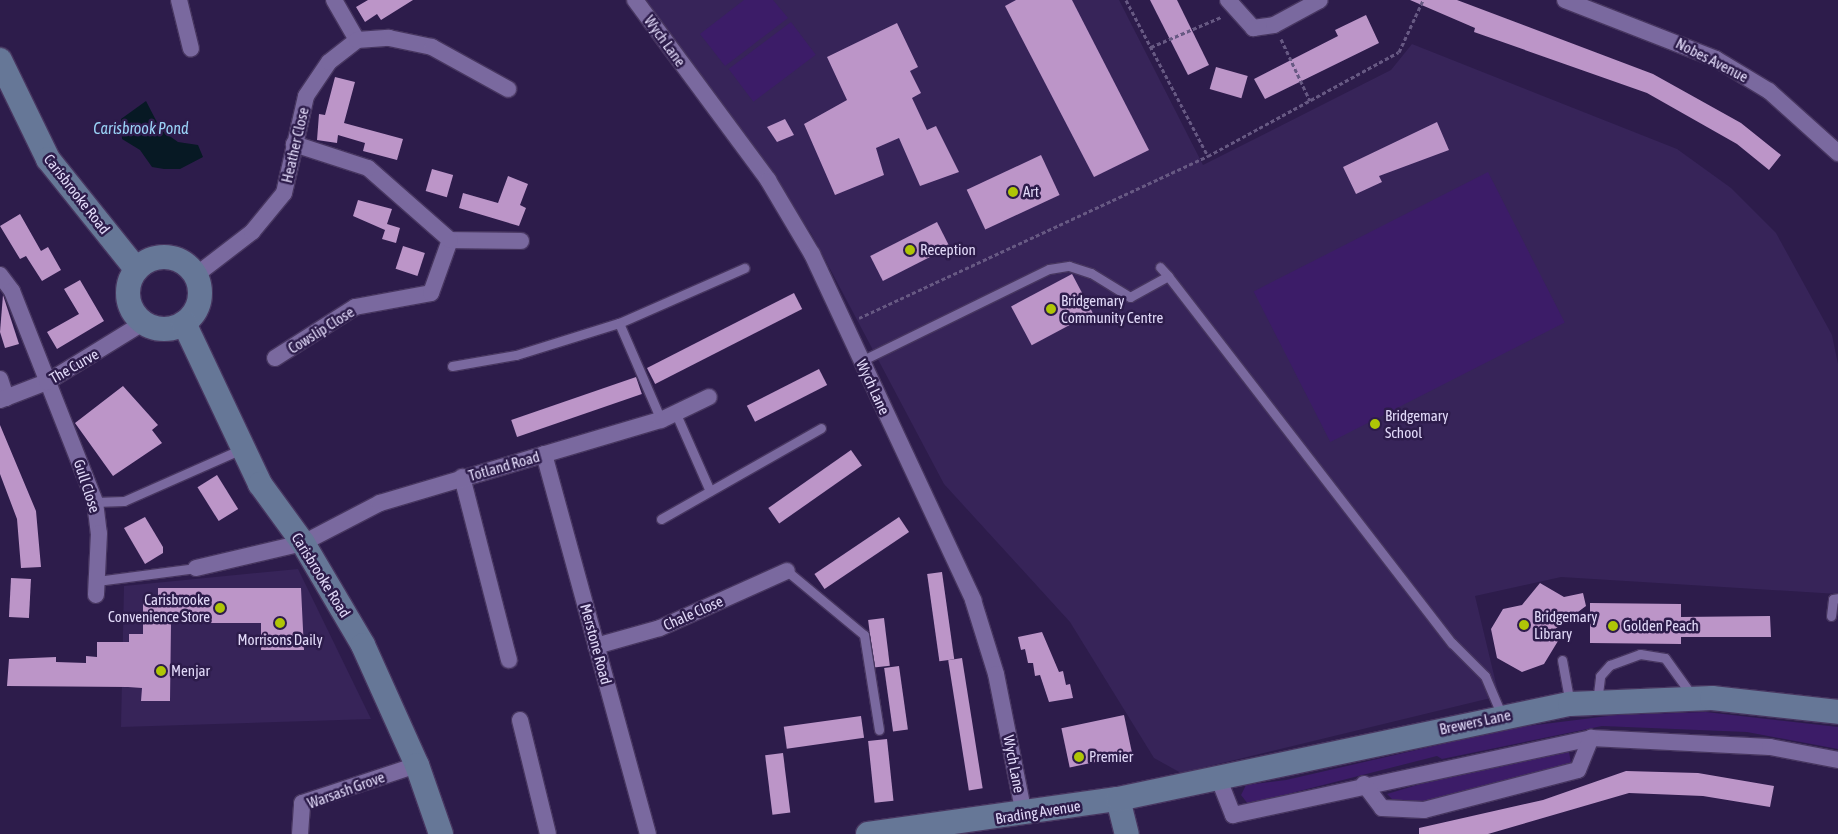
<!DOCTYPE html>
<html>
<head>
<meta charset="utf-8">
<style>
  body { margin:0 }
  #map { position:relative; width:1838px; height:834px; overflow:hidden; background:#2d1c4b; font-family:"Asap Condensed",sans-serif }
  div>[style] { position:absolute }
  .built>* { inset:0; background:#372459 }
  .green>* { inset:0; background:#3c1c68; transform-origin:0 0 }
  .water>* { inset:0; background:#071924 }
  .building>* { inset:0; background:#bc95c8; transform-origin:0 0 }
  .path>* { height:3px; margin-top:-1.5px; transform-origin:0; background:repeating-linear-gradient(90deg,#675983 0 4px,transparent 0 6.5px) }
  .roads { filter:drop-shadow(1px 0 #473660) drop-shadow(-1px 0 #473660) drop-shadow(0 1px #473660) drop-shadow(0 -1px #473660) }
  .lane>* { height:9px; margin:-4.5px; padding:0 4.5px; transform-origin:4.5px; border-radius:4.5px; background:#7a699f }
  .street>* { height:16px; margin:-8px; padding:0 8px; transform-origin:8px; border-radius:8px; background:#7a699f }
  .secondary>* { height:24px; margin:-12px; padding:0 12px; transform-origin:12px; border-radius:12px; background:#667797 }
  .secondary>.ring { margin:-12px; padding:0; box-sizing:content-box; background:none; border:24px solid #667797; border-radius:50% }
  .dots>* { width:14px; height:14px; translate:-50% -50%; box-sizing:border-box; border:2px solid #2d1c4b; border-radius:50% }
  span { translate:-50% -50%; white-space:nowrap; text-align:center; line-height:1.15; -webkit-text-stroke:5px #2d1c4b; paint-order:stroke }
  .street-label { font-size:15px; color:#e1d9f8 }
  .poi-label { font-size:15px; color:#e1d9f8 }
  .left { translate:0 -50%; text-align:left }
  .right { translate:-100% -50%; text-align:right }
  .water-label { font-size:16px; color:#9ad2f6; font-style:italic }
</style>
</head>
<body>
<div id="map">
  <div class="built">
    <div style="clip-path:polygon(644px 0,1119px 0,1203px 165px,1391px 70px,1412px 44px,1677px 149px,1731px 188px,1776px 233px,1832px 335px,1838px 364px,1838px 594px,1561px 577px,1475px 596px,1499px 696px,1181px 773px,1154px 758px,1070px 622px,944px 484px,811px 233px)"></div>
    <div style="clip-path:polygon(298px 569px,371px 719px,121px 727px,124px 586px)"></div>
  </div>
  <div class="green">
    <div style="clip-path:polygon(744px 0,773px 0,788px 18px,725px 66px,700px 34px)"></div>
    <div style="left:791px;top:22px;width:41px;height:78px;rotate:53deg"></div>
    <div style="left:1488px;top:172px;width:169px;height:263px;rotate:63deg"></div>
    <div style="clip-path:polygon(1706px 712px,1838px 727px,1838px 749px,1747px 732px,1602px 726px,1442px 759px,1437px 756px,1248px 804px,1241px 795px,1246px 785px,1286px 780px,1512px 728px,1616px 715px)"></div>
    <div style="clip-path:polygon(1569px 752px,1572px 768px,1428px 803px,1392px 799px,1387px 794px,1467px 770px)"></div>
  </div>
  <div class="water">
    <div style="clip-path:polygon(146px 101px,161px 130px,178px 142px,198px 145px,203px 157px,180px 169px,164px 169px,152px 167px,140px 150px,122px 139px,121px 119px)"></div>
  </div>
  <div class="building">
    <div style="clip-path:polygon(368px 0,413px 0,381px 20px,377px 14px,365px 22px,356px 7px)"></div>
    <div style="clip-path:polygon(1016px 0,1072px 0,1149px 150px,1094px 177px,1005px 6px)"></div>
    <div style="clip-path:polygon(1150px 0,1177px 0,1209px 65px,1188px 75px)"></div>
    <div style="clip-path:polygon(1410px 0,1457px 0,1653px 74px,1741px 123px,1781px 155px,1769px 170px,1737px 144px,1647px 93px,1474px 32px,1475px 28px)"></div>
    <div style="clip-path:polygon(1366px 15px,1379px 43px,1265px 99px,1254px 79px,1338px 36px,1335px 30px)"></div>
    <div style="clip-path:polygon(897px 23px,918px 67px,910px 71px,921px 93px,912px 98px,927px 130px,936px 126px,959px 172px,920px 186px,899px 138px,876px 148px,884px 175px,835px 195px,804px 124px,847px 100px,827px 57px)"></div>
    <div style="left:1216px;top:67px;width:33px;height:23px;rotate:16deg"></div>
    <div style="clip-path:polygon(335px 77px,355px 82px,344px 123px,403px 139px,397px 160px,363px 151px,365px 143px,338px 135px,337px 143px,317px 140px,319px 114px,325px 115px)"></div>
    <div style="clip-path:polygon(785px 119px,794px 135px,777px 142px,767px 127px)"></div>
    <div style="clip-path:polygon(1437px 122px,1449px 150px,1379px 176px,1382px 182px,1356px 194px,1343px 167px)"></div>
    <div style="left:1041px;top:155px;width:44px;height:82px;rotate:65deg"></div>
    <div style="left:432px;top:169px;width:22px;height:23px;rotate:16deg"></div>
    <div style="clip-path:polygon(508px 176px,528px 184px,520px 205px,526px 208px,519px 226px,459px 208px,463px 193px,498px 203px)"></div>
    <div style="clip-path:polygon(358px 200px,392px 209px,387px 224px,400px 228px,396px 243px,382px 239px,385px 230px,353px 216px)"></div>
    <div style="clip-path:polygon(20px 214px,41px 251px,48px 247px,61px 270px,42px 281px,26px 256px,20px 259px,0 226px)"></div>
    <div style="left:937px;top:222px;width:28px;height:75px;rotate:63deg"></div>
    <div style="left:403px;top:246px;width:23px;height:24px;rotate:18deg"></div>
    <div style="left:1072px;top:274px;width:44px;height:69px;rotate:62deg"></div>
    <div style="clip-path:polygon(80px 280px,104px 321px,57px 349px,47px 332px,79px 314px,64px 289px)"></div>
    <div style="left:794px;top:293px;width:18px;height:165px;rotate:63deg"></div>
    <div style="clip-path:polygon(3px 295px,19px 344px,5px 348px,0 332px)"></div>
    <div style="left:819px;top:369px;width:18px;height:81px;rotate:63deg"></div>
    <div style="left:636px;top:377px;width:18px;height:132px;rotate:71deg"></div>
    <div style="clip-path:polygon(123px 386px,158px 425px,152px 430px,162px 443px,113px 476px,75px 423px)"></div>
    <div style="clip-path:polygon(0 425px,36px 511px,41px 567px,21px 568px,17px 519px,0 474px)"></div>
    <div style="left:851px;top:450px;width:19px;height:101px;rotate:55deg"></div>
    <div style="left:217px;top:475px;width:40px;height:23px;rotate:58deg"></div>
    <div style="clip-path:polygon(145px 517px,163px 547px,163px 553px,145px 564px,124px 528px)"></div>
    <div style="left:899px;top:517px;width:18px;height:102px;rotate:56deg"></div>
    <div style="left:942px;top:572px;width:88px;height:15px;rotate:82deg"></div>
    <div style="left:11px;top:578px;width:20px;height:39px;rotate:3deg"></div>
    <div style="clip-path:polygon(1540px 583px,1564px 597px,1583px 593px,1586px 606px,1555px 629px,1558px 641px,1544px 664px,1522px 672px,1497px 658px,1491px 629px,1503px 609px,1522px 605px)"></div>
    <div style="clip-path:polygon(158px 588px,301px 588px,304px 650px,261px 650px,261px 623px,171px 623px,170px 701px,141px 701px,142px 688px,128px 687px,7px 686px,9px 659px,56px 657px,56px 662px,86px 663px,86px 656px,97px 657px,97px 642px,129px 642px,129px 634px,143px 634px,143px 603px,158px 603px)"></div>
    <div style="clip-path:polygon(1590px 603px,1681px 604px,1681px 617px,1770px 616px,1771px 637px,1681px 637px,1681px 644px,1590px 643px)"></div>
    <div style="left:884px;top:618px;width:48px;height:16px;rotate:83deg"></div>
    <div style="clip-path:polygon(1042px 632px,1059px 672px,1063px 671px,1066px 685px,1070px 684px,1073px 698px,1049px 702px,1040px 675px,1035px 676px,1033px 663px,1028px 663px,1025px 649px,1021px 650px,1018px 637px)"></div>
    <div style="left:962px;top:658px;width:132px;height:14px;rotate:81deg"></div>
    <div style="left:899px;top:666px;width:64px;height:15px;rotate:82deg"></div>
    <div style="left:1124px;top:715px;width:40px;height:64px;rotate:78deg"></div>
    <div style="left:861px;top:716px;width:22px;height:78px;rotate:82deg"></div>
    <div style="left:887px;top:739px;width:62px;height:19px;rotate:84deg"></div>
    <div style="left:783px;top:753px;width:60px;height:18px;rotate:83deg"></div>
    <div style="clip-path:polygon(1626px 771px,1698px 773px,1774px 786px,1770px 807px,1703px 796px,1629px 793px,1488px 834px,1419px 834px,1419px 828px,1543px 800px)"></div>
  </div>
  <div class="path">
    <div style="left:1126px;top:0;width:176px;rotate:62.3deg"></div>
    <div style="left:1208px;top:156px;width:217px;rotate:-28.6deg"></div>
    <div style="left:1399px;top:52px;width:57px;rotate:-65.2deg"></div>
    <div style="left:1281px;top:39px;width:68px;rotate:64.9deg"></div>
    <div style="left:1151px;top:47px;width:76px;rotate:-23.2deg"></div>
    <div style="left:859px;top:318px;width:385px;rotate:-24.9deg"></div>
  </div>
  <div class="roads">
    <div class="lane">
      <div style="left:1160px;top:267px;width:12px;rotate:48deg"></div>
      <div style="left:619px;top:323px;width:137px;rotate:-23.7deg"></div>
      <div style="left:861px;top:361px;width:209px;rotate:-26.1deg"></div>
      <div style="left:1049px;top:269px;width:20px;rotate:-9deg"></div>
      <div style="left:1069px;top:266px;width:23px;rotate:18deg"></div>
      <div style="left:1091px;top:273px;width:46px;rotate:31.6deg"></div>
      <div style="left:1130px;top:297px;width:43px;rotate:-28.9deg"></div>
      <div style="left:1168px;top:276px;width:464px;rotate:52.3deg"></div>
      <div style="left:1452px;top:643px;width:47px;rotate:45deg"></div>
      <div style="left:1485px;top:676px;width:43px;rotate:67deg"></div>
      <div style="left:452px;top:366px;width:65px;rotate:-9.8deg"></div>
      <div style="left:516px;top:355px;width:108px;rotate:-17.3deg"></div>
      <div style="left:619px;top:323px;width:106px;rotate:66.6deg"></div>
      <div style="left:676px;top:414px;width:84px;rotate:66.2deg"></div>
      <div style="left:95px;top:502px;width:29px;rotate:-2deg"></div>
      <div style="left:124px;top:501px;width:129px;rotate:-23.8deg"></div>
      <div style="left:661px;top:519px;width:184px;rotate:-29.6deg"></div>
      <div style="left:787px;top:571px;width:100px;rotate:39.7deg"></div>
      <div style="left:864px;top:635px;width:96px;rotate:81deg"></div>
      <div style="left:97px;top:581px;width:100px;rotate:-7.5deg"></div>
      <div style="left:1831px;top:616px;width:17px;rotate:-83deg"></div>
      <div style="left:1833px;top:599px;width:5px;rotate:-11deg"></div>
      <div style="left:1562px;top:660px;width:45px;rotate:79.7deg"></div>
      <div style="left:1597px;top:702px;width:26px;rotate:-83deg"></div>
      <div style="left:1600px;top:676px;width:15px;rotate:-48deg"></div>
      <div style="left:1610px;top:665px;width:32px;rotate:-20deg"></div>
      <div style="left:1640px;top:654px;width:25px;rotate:9deg"></div>
      <div style="left:1665px;top:658px;width:48px;rotate:54.3deg"></div>
    </div>
    <div class="street">
      <div style="left:179px;top:0;width:50px;rotate:76.2deg"></div>
      <div style="left:334px;top:0;width:46px;rotate:60.1deg"></div>
      <div style="left:635px;top:0;width:224px;rotate:53.5deg"></div>
      <div style="left:768px;top:180px;width:86px;rotate:59.3deg"></div>
      <div style="left:812px;top:254px;width:382px;rotate:65deg"></div>
      <div style="left:973px;top:600px;width:77px;rotate:72.7deg"></div>
      <div style="left:996px;top:674px;width:143px;rotate:78.7deg"></div>
      <div style="left:1228px;top:0;width:38px;rotate:48deg"></div>
      <div style="left:1253px;top:28px;width:21px;rotate:-8deg"></div>
      <div style="left:1274px;top:25px;width:52px;rotate:-28.5deg"></div>
      <div style="left:1565px;top:0;width:162px;rotate:21.3deg"></div>
      <div style="left:1716px;top:59px;width:62px;rotate:31.1deg"></div>
      <div style="left:1769px;top:91px;width:93px;rotate:41.9deg"></div>
      <div style="left:450px;top:240px;width:71px;rotate:0.8deg"></div>
      <div style="left:0;top:275px;width:20px;rotate:53deg"></div>
      <div style="left:12px;top:291px;width:227px;rotate:68.5deg"></div>
      <div style="left:95px;top:502px;width:31px;rotate:83deg"></div>
      <div style="left:99px;top:533px;width:62px;rotate:92.8deg"></div>
      <div style="left:196px;top:275px;width:71px;rotate:-37.5deg"></div>
      <div style="left:252px;top:232px;width:50px;rotate:-50.6deg"></div>
      <div style="left:284px;top:193px;width:99px;rotate:-77.2deg"></div>
      <div style="left:306px;top:96px;width:41px;rotate:-55.9deg"></div>
      <div style="left:329px;top:62px;width:36px;rotate:-38deg"></div>
      <div style="left:357px;top:40px;width:32px;rotate:-4deg"></div>
      <div style="left:389px;top:38px;width:44px;rotate:11.8deg"></div>
      <div style="left:432px;top:47px;width:87px;rotate:28.9deg"></div>
      <div style="left:275px;top:358px;width:95px;rotate:-32.5deg"></div>
      <div style="left:355px;top:307px;width:77px;rotate:-10.4deg"></div>
      <div style="left:431px;top:293px;width:56px;rotate:-70.3deg"></div>
      <div style="left:450px;top:240px;width:109px;rotate:-138.7deg"></div>
      <div style="left:368px;top:168px;width:78px;rotate:-162deg"></div>
      <div style="left:0;top:379px;width:20px;rotate:72deg"></div>
      <div style="left:0;top:400px;width:50px;rotate:-21deg"></div>
      <div style="left:47px;top:382px;width:113px;rotate:-31.6deg"></div>
      <div style="left:544px;top:454px;width:394px;rotate:74.7deg"></div>
      <div style="left:462px;top:477px;width:189px;rotate:75.6deg"></div>
      <div style="left:196px;top:568px;width:110px;rotate:-13.2deg"></div>
      <div style="left:303px;top:543px;width:87px;rotate:-27.5deg"></div>
      <div style="left:380px;top:503px;width:293px;rotate:-16.5deg"></div>
      <div style="left:661px;top:420px;width:53px;rotate:-25.6deg"></div>
      <div style="left:596px;top:646px;width:66px;rotate:-15.7deg"></div>
      <div style="left:660px;top:628px;width:139px;rotate:-24.2deg"></div>
      <div style="left:520px;top:720px;width:117px;rotate:76.2deg"></div>
      <div style="left:1218px;top:777px;width:41px;rotate:68.5deg"></div>
      <div style="left:1233px;top:815px;width:366px;rotate:-12.1deg"></div>
      <div style="left:1591px;top:738px;width:179px;rotate:2.9deg"></div>
      <div style="left:1770px;top:747px;width:69px;rotate:10.8deg"></div>
      <div style="left:1364px;top:784px;width:30px;rotate:53deg"></div>
      <div style="left:1382px;top:808px;width:42px;rotate:2.7deg"></div>
      <div style="left:1424px;top:810px;width:159px;rotate:-14.6deg"></div>
      <div style="left:1578px;top:770px;width:35px;rotate:-68deg"></div>
      <div style="left:300px;top:834px;width:31px;rotate:-86deg"></div>
      <div style="left:302px;top:803px;width:121px;rotate:-18.3deg"></div>
    </div>
    <div class="secondary">
      <div style="left:0;top:60px;width:110px;rotate:64.1deg"></div>
      <div style="left:48px;top:159px;width:141px;rotate:51.3deg"></div>
      <div class="ring" style="left:128px;top:257px;width:48px;height:48px"></div>
      <div style="left:184px;top:323px;width:178px;rotate:64.7deg"></div>
      <div style="left:260px;top:484px;width:73px;rotate:53.9deg"></div>
      <div style="left:303px;top:543px;width:118px;rotate:59.5deg"></div>
      <div style="left:363px;top:645px;width:132px;rotate:65.8deg"></div>
      <div style="left:417px;top:765px;width:73px;rotate:70.8deg"></div>
      <div style="left:1118px;top:799px;width:36px;rotate:76deg"></div>
      <div style="left:868px;top:834px;width:252px;rotate:-8deg"></div>
      <div style="left:1118px;top:799px;width:462px;rotate:-11.9deg"></div>
      <div style="left:1570px;top:704px;width:142px;rotate:-2.4deg"></div>
      <div style="left:1712px;top:698px;width:127px;rotate:6.3deg"></div>
    </div>
  </div>
  <div class="dots">
    <div style="left:1013px;top:192px;background:#afc506"></div>
    <div style="left:910px;top:250px;background:#afc506"></div>
    <div style="left:1051px;top:309px;background:#afc506"></div>
    <div style="left:1375px;top:424px;background:#afc506"></div>
    <div style="left:220px;top:608px;background:#afc506"></div>
    <div style="left:280px;top:623px;background:#afc506"></div>
    <div style="left:1524px;top:625px;background:#afc506"></div>
    <div style="left:1613px;top:626px;background:#afc506"></div>
    <div style="left:161px;top:671px;background:#afc506"></div>
    <div style="left:1079px;top:757px;background:#afc506"></div>
  </div>
  <div class="street-label">
    <span style="left:665px;top:41px;rotate:54deg">Wych Lane</span>
    <span style="left:1712px;top:60px;rotate:27deg">Nobes Avenue</span>
    <span style="left:295px;top:145px;rotate:-77deg">Heather Close</span>
    <span style="left:77px;top:194px;rotate:52deg">Carisbrooke Road</span>
    <span style="left:321px;top:330px;rotate:-32deg">Cowslip Close</span>
    <span style="left:74px;top:366px;rotate:-30deg">The Curve</span>
    <span style="left:873px;top:387px;rotate:65deg">Wych Lane</span>
    <span style="left:504px;top:466px;rotate:-16deg">Totland Road</span>
    <span style="left:87px;top:486px;rotate:72deg">Gull Close</span>
    <span style="left:321px;top:575px;rotate:58deg">Carisbrooke Road</span>
    <span style="left:693px;top:613px;rotate:-24deg">Chale Close</span>
    <span style="left:596px;top:644px;rotate:75deg">Merstone Road</span>
    <span style="left:1475px;top:722px;rotate:-12deg">Brewers Lane</span>
    <span style="left:1014px;top:764px;rotate:79deg">Wych Lane</span>
    <span style="left:346px;top:790px;rotate:-20deg">Warsash Grove</span>
    <span style="left:1038px;top:812px;rotate:-9deg">Brading Avenue</span>
  </div>
  <div class="poi-label">
    <span class="left" style="left:1023px;top:192px">Art</span>
    <span class="left" style="left:920px;top:250px">Reception</span>
    <span class="left" style="left:1061px;top:309px">Bridgemary<br>Community Centre</span>
    <span class="left" style="left:1385px;top:424px">Bridgemary<br>School</span>
    <span class="right" style="left:210px;top:608px">Carisbrooke<br>Convenience Store</span>
    <span class="left" style="left:1534px;top:625px">Bridgemary<br>Library</span>
    <span class="left" style="left:1623px;top:626px">Golden Peach</span>
    <span style="left:280px;top:640px">Morrisons Daily</span>
    <span class="left" style="left:171px;top:671px">Menjar</span>
    <span class="left" style="left:1089px;top:757px">Premier</span>
  </div>
  <div class="water-label">
    <span style="left:141px;top:128px">Carisbrook Pond</span>
  </div>
</div>
</body>
</html>
